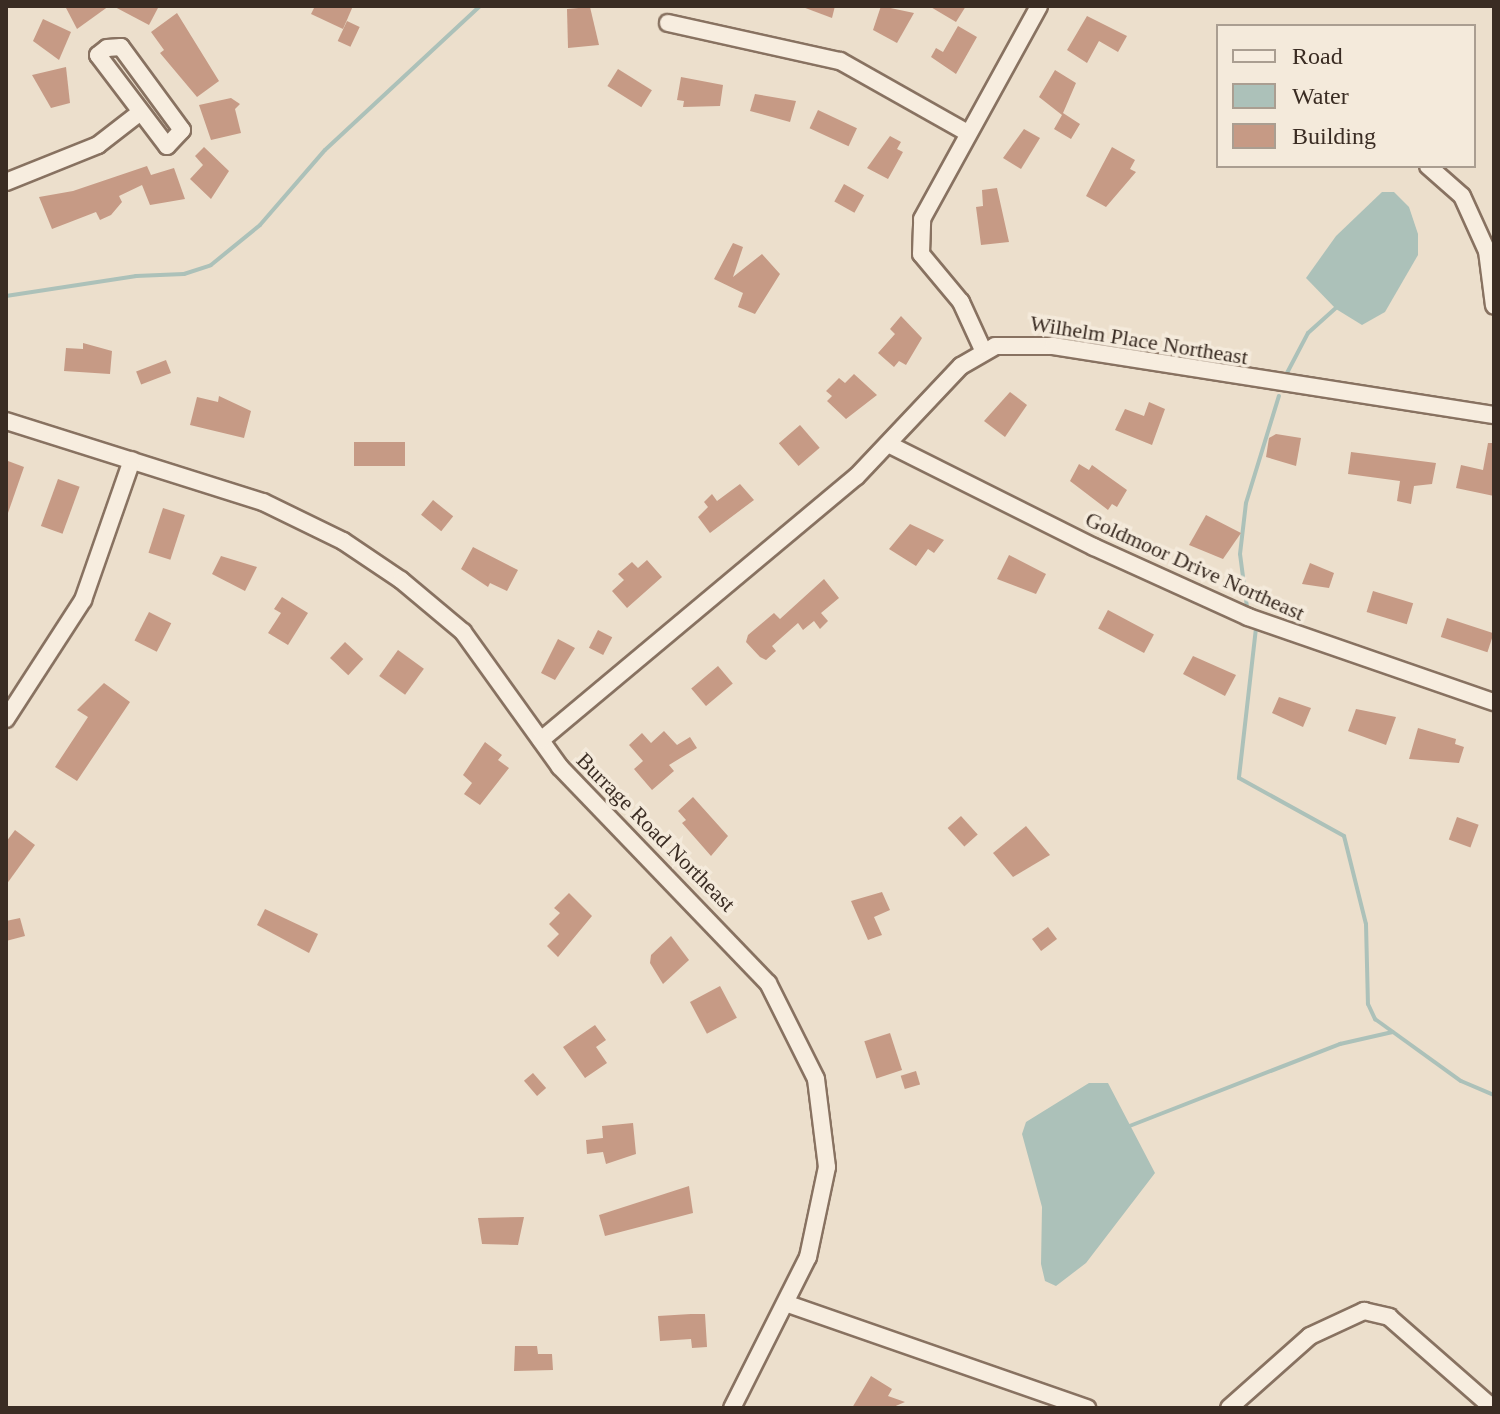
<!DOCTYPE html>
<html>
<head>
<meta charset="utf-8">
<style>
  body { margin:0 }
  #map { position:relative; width:1500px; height:1414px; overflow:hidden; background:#ecdfcc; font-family:Georgia,serif }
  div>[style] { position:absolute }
  .water>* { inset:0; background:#acc1b9 }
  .stream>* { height:4px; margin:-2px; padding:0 2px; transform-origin:2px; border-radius:2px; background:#acc1b9 }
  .building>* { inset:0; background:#c69a85; transform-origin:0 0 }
  .roads { filter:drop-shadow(2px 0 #887261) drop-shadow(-2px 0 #887261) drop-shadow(0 2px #887261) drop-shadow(0 -2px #887261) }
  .minor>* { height:16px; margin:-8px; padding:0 8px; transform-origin:8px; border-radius:8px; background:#f7eddf }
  span { translate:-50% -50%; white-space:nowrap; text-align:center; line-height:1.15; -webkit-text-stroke:7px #f4eadb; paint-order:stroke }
  .street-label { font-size:22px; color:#3a2c23 }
  .frame { position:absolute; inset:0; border:8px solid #3a2c23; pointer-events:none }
  .legend { position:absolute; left:1216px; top:24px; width:260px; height:144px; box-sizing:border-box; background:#f4eadb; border:2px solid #aa9e91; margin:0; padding:10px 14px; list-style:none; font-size:24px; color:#3a2c23 }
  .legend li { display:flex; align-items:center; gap:16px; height:40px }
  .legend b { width:40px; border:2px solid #aa9e91 }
</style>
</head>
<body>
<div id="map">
  <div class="water">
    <div style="clip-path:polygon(1382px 192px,1394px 192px,1409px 207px,1418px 234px,1418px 255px,1385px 312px,1362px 325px,1336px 309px,1306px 278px,1336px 236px)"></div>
    <div style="clip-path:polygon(1089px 1083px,1108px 1083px,1155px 1173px,1086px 1263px,1056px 1286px,1045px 1281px,1041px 1264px,1042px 1207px,1022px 1134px,1026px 1122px)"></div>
  </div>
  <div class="stream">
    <div style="left:6px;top:296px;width:132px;rotate:-8.7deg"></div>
    <div style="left:136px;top:276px;width:48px;rotate:-2.4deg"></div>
    <div style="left:184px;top:274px;width:28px;rotate:-18deg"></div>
    <div style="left:211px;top:265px;width:63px;rotate:-39.2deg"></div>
    <div style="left:260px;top:225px;width:99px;rotate:-49.1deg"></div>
    <div style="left:325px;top:150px;width:212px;rotate:-42.9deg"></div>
    <div style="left:1287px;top:373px;width:45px;rotate:-62.3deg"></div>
    <div style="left:1308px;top:333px;width:40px;rotate:-42deg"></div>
    <div style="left:1247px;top:607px;width:53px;rotate:-97.5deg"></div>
    <div style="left:1240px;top:554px;width:51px;rotate:-83.3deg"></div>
    <div style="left:1246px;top:503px;width:112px;rotate:-72.9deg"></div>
    <div style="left:1256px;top:628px;width:151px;rotate:96.5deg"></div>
    <div style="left:1239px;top:778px;width:120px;rotate:28.9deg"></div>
    <div style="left:1344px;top:836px;width:91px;rotate:76deg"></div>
    <div style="left:1366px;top:924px;width:80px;rotate:88.6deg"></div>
    <div style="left:1368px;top:1004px;width:17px;rotate:65deg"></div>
    <div style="left:1375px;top:1019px;width:106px;rotate:35.8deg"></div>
    <div style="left:1461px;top:1081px;width:36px;rotate:23deg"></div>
    <div style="left:1127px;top:1127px;width:229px;rotate:-21.3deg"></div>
    <div style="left:1340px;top:1044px;width:54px;rotate:-12.8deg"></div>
  </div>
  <div class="building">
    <div style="clip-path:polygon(65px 6px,109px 6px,77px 29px)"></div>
    <div style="clip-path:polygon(113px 6px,159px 6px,149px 25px)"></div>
    <div style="clip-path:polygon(315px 6px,353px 6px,343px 29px,311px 14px)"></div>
    <div style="clip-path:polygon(800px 6px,835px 6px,832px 18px)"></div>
    <div style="clip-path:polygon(881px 6px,914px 13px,897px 43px,873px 30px)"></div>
    <div style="clip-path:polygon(929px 6px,966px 6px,956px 22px)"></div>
    <div style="clip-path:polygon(590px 7px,599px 45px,568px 48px,567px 9px)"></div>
    <div style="clip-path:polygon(177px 13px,219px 81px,197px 97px,160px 53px,164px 50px,151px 32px)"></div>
    <div style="clip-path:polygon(1087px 16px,1127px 36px,1118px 52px,1099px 41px,1087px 63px,1067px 50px)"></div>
    <div style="clip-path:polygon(43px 19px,71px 32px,59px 60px,33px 41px)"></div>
    <div style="left:347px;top:21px;width:14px;height:22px;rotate:25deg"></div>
    <div style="clip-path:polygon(958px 26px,977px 37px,956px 74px,931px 57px,936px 48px,943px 52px)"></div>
    <div style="clip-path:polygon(66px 67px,70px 103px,51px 108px,32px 75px)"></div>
    <div style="left:618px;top:69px;width:40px;height:20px;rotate:32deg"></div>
    <div style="clip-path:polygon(1055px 70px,1076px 83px,1063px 113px,1080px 124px,1071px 139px,1054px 129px,1062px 115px,1039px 97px)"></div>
    <div style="clip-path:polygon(681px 77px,723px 85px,720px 106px,683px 107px,684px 101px,677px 100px)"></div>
    <div style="clip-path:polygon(755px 94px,796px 101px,790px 122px,750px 111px)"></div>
    <div style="clip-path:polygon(231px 98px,240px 104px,235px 109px,241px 133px,211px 140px,199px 105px)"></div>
    <div style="left:818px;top:110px;width:43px;height:20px;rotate:25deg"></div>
    <div style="clip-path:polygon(1024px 129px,1040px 138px,1021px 169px,1003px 158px)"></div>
    <div style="clip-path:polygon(890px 136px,901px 142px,897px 149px,903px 152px,888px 179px,867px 168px)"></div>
    <div style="clip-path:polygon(204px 147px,229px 171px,211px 199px,190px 179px,203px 165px,195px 156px)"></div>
    <div style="clip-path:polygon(1112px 147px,1135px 160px,1130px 169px,1136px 172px,1106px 207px,1086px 196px)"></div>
    <div style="clip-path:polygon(147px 166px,151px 175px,174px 168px,185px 199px,150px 205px,142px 185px,119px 196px,122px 202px,111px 215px,100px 220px,96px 212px,52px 229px,39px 197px,73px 191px)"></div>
    <div style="left:844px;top:184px;width:23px;height:20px;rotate:29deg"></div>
    <div style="clip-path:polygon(997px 188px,1009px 242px,981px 245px,976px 207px,983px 206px,982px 190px)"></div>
    <div style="clip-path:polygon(733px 243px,743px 247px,733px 277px,762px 254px,780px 274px,755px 314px,738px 307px,743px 293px,714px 279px)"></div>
    <div style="clip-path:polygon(901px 316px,922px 338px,906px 365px,899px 361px,894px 367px,878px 353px,895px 334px,890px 329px)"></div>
    <div style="clip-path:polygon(83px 343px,112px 351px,110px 374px,64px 371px,66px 348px,83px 349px)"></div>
    <div style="left:166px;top:360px;width:14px;height:32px;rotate:69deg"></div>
    <div style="clip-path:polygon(854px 374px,877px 395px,846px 419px,827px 401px,832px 396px,826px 391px,839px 378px,845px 383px)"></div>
    <div style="clip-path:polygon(1010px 392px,1027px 405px,1005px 437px,984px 421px)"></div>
    <div style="clip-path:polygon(219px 396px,251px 411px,244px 438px,190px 425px,197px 397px,218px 402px)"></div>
    <div style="clip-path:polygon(1149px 402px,1165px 409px,1152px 445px,1115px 430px,1125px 409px,1144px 416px)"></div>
    <div style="left:800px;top:425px;width:30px;height:28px;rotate:49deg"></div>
    <div style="clip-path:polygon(1276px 434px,1301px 438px,1296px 466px,1266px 457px,1269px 438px)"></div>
    <div style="left:354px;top:442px;width:51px;height:24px"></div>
    <div style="clip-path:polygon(1488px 443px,1494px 443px,1494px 496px,1456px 488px,1461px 465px,1483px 470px)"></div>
    <div style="clip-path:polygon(1351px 452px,1436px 463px,1432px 484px,1414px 486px,1411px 504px,1397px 501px,1400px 481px,1348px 474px)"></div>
    <div style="clip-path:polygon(8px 461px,24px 467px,8px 513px,6px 468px)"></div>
    <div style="clip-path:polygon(1079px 464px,1089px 470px,1092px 465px,1127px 490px,1117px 507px,1112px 504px,1108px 510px,1070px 481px)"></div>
    <div style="left:58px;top:479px;width:23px;height:50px;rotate:20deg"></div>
    <div style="clip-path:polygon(740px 484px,754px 500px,710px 533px,698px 517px,708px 507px,704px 502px,712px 494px,717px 501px)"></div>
    <div style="left:433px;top:500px;width:26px;height:19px;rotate:39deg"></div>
    <div style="left:163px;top:508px;width:23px;height:47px;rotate:18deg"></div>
    <div style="clip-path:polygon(1206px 515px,1241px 533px,1223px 559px,1189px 545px)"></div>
    <div style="clip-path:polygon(910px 524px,944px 540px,934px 553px,928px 549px,916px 566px,889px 549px)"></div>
    <div style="clip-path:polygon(473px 547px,518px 570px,507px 591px,490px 583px,488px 587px,461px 569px)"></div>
    <div style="clip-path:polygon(1009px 555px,1046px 574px,1036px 594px,997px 579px)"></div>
    <div style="clip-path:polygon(221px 556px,257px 567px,245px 591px,212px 574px)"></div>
    <div style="clip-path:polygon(647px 560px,662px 577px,627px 608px,612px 591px,624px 580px,618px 574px,632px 562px,638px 568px)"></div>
    <div style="clip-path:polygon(1310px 563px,1334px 573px,1329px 588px,1302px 584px)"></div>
    <div style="clip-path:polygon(824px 579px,839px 598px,821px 613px,828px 621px,820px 629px,814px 621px,803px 630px,798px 623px,772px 646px,776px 651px,766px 660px,760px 657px,746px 642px,748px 635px,774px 613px,780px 619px)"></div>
    <div style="left:1373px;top:591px;width:42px;height:22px;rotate:17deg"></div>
    <div style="clip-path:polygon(282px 597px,308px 613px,288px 645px,268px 633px,281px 613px,274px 609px)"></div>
    <div style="left:1108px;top:610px;width:52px;height:21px;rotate:28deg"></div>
    <div style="left:149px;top:612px;width:25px;height:32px;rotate:27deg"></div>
    <div style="left:1447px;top:618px;width:49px;height:20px;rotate:18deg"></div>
    <div style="left:598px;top:630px;width:16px;height:20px;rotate:27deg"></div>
    <div style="clip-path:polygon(558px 639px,575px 648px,555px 680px,541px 673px)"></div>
    <div style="left:345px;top:642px;width:25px;height:22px;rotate:43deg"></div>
    <div style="left:398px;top:650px;width:32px;height:32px;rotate:36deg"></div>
    <div style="clip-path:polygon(1193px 656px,1236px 675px,1225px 696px,1183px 674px)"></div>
    <div style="left:718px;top:666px;width:23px;height:35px;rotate:50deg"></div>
    <div style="clip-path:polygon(104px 683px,130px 702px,77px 781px,55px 767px,88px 717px,77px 710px)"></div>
    <div style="clip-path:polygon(1279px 697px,1311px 708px,1303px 727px,1272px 713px)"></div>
    <div style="clip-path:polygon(1356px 709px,1396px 717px,1386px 745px,1348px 731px)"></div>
    <div style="clip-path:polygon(1418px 728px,1456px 739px,1455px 744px,1464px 747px,1459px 763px,1409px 759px)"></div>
    <div style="clip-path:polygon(664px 731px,677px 745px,690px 737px,697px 748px,669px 765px,674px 771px,652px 790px,634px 769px,643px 761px,629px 745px,642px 733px,651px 743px)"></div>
    <div style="clip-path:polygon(485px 742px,502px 755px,498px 760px,509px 768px,480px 805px,464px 794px,472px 783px,463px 775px)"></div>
    <div style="clip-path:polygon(693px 797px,728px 836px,711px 856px,682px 823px,686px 820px,678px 811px)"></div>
    <div style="left:961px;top:816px;width:25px;height:18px;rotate:48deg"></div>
    <div style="left:1457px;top:817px;width:23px;height:24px;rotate:20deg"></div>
    <div style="clip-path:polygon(1026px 826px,1050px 855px,1013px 877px,993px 853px)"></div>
    <div style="clip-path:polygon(15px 830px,35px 845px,6px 885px,6px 842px)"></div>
    <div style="clip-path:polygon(882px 892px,890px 910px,874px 917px,882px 935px,868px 940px,851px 901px)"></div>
    <div style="clip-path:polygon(569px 893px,592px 916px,558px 957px,547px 946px,559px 934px,549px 924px,560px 913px,554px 908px)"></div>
    <div style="clip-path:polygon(265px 909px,318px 934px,309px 953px,257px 925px)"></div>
    <div style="clip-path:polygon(20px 918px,25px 936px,6px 941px,6px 921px)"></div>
    <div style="left:1048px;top:927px;width:15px;height:20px;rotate:53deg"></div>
    <div style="clip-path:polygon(671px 936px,689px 960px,663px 984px,650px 963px,651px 955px)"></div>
    <div style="left:720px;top:986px;width:36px;height:34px;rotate:62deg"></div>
    <div style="clip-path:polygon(595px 1025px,606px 1040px,596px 1047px,607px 1063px,585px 1078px,563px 1047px)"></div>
    <div style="left:890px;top:1033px;width:39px;height:27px;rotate:72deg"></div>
    <div style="left:916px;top:1071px;width:14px;height:16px;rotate:73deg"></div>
    <div style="left:533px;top:1073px;width:20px;height:12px;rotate:49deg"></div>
    <div style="clip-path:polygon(633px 1123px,636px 1154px,606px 1164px,603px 1152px,587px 1154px,586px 1140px,603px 1138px,602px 1126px)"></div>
    <div style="clip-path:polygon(689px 1186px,693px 1213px,605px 1236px,599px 1215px)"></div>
    <div style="clip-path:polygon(524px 1217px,518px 1245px,482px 1244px,478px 1218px)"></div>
    <div style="clip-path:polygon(691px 1314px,705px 1314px,707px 1347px,692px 1348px,691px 1339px,660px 1341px,658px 1316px)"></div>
    <div style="clip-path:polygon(515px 1346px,537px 1346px,538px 1354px,552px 1354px,553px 1370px,514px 1371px)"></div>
    <div style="clip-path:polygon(871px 1376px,892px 1389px,888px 1396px,905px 1402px,891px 1408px,852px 1408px)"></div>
  </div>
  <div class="roads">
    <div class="minor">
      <div style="left:668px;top:23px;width:176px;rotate:12.5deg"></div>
      <div style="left:840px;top:61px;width:145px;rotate:29.4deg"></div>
      <div style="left:121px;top:47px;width:103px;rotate:53.7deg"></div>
      <div style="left:182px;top:130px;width:22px;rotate:133deg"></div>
      <div style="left:167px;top:146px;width:114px;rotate:-127.2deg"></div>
      <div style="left:98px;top:55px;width:11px;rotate:-38deg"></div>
      <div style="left:107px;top:48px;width:14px;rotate:-4deg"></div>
      <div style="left:1428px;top:166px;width:45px;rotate:41.4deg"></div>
      <div style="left:1462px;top:196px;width:60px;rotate:65.6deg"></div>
      <div style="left:1487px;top:251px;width:55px;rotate:82.7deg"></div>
      <div style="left:6px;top:182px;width:99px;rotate:-21.9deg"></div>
      <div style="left:98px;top:145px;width:51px;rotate:-37.8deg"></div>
      <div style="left:983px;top:350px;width:53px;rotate:-114.6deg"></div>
      <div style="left:961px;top:302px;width:62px;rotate:-129.8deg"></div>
      <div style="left:921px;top:254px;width:35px;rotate:-88deg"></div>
      <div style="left:922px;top:219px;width:243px;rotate:-61.2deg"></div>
      <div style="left:6px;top:421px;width:269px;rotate:17.5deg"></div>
      <div style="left:263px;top:502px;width:89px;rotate:26deg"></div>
      <div style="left:343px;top:541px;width:70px;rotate:33.9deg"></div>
      <div style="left:401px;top:580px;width:81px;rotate:40deg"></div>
      <div style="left:463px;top:632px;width:166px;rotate:54.3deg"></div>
      <div style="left:560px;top:767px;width:300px;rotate:46.1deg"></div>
      <div style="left:768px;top:983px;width:107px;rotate:63.4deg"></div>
      <div style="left:816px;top:1079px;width:89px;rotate:82.9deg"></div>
      <div style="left:827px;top:1167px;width:92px;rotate:101.9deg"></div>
      <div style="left:808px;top:1257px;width:169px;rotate:116.7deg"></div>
      <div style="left:890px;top:445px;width:228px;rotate:26.6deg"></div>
      <div style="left:1094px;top:547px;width:169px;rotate:24.4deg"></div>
      <div style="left:1248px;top:617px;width:260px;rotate:19.1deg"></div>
      <div style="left:6px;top:719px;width:142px;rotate:-57.1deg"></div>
      <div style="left:83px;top:600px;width:148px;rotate:-70.7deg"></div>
      <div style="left:541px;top:740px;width:410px;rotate:-39.9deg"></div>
      <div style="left:856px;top:477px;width:153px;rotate:-46.6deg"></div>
      <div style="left:961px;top:366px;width:39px;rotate:-30deg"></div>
      <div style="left:995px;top:346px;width:58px"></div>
      <div style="left:1053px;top:346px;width:446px;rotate:8.9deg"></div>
      <div style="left:788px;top:1304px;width:317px;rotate:19.2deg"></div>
      <div style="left:1229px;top:1408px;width:108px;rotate:-41.6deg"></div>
      <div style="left:1310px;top:1336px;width:60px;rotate:-24.8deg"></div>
      <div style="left:1364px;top:1311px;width:26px;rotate:13deg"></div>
      <div style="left:1389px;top:1317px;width:138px;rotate:41.2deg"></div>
    </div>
  </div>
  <div class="street-label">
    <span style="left:1139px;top:340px;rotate:9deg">Wilhelm Place Northeast</span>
    <span style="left:1195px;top:566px;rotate:24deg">Goldmoor Drive Northeast</span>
    <span style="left:656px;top:832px;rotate:45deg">Burrage Road Northeast</span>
  </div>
  <div class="frame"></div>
  <ul class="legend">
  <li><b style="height:10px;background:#f7eddf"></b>Road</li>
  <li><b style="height:22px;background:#acc1b9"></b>Water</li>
  <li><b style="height:22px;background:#c69a85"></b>Building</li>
  </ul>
</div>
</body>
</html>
